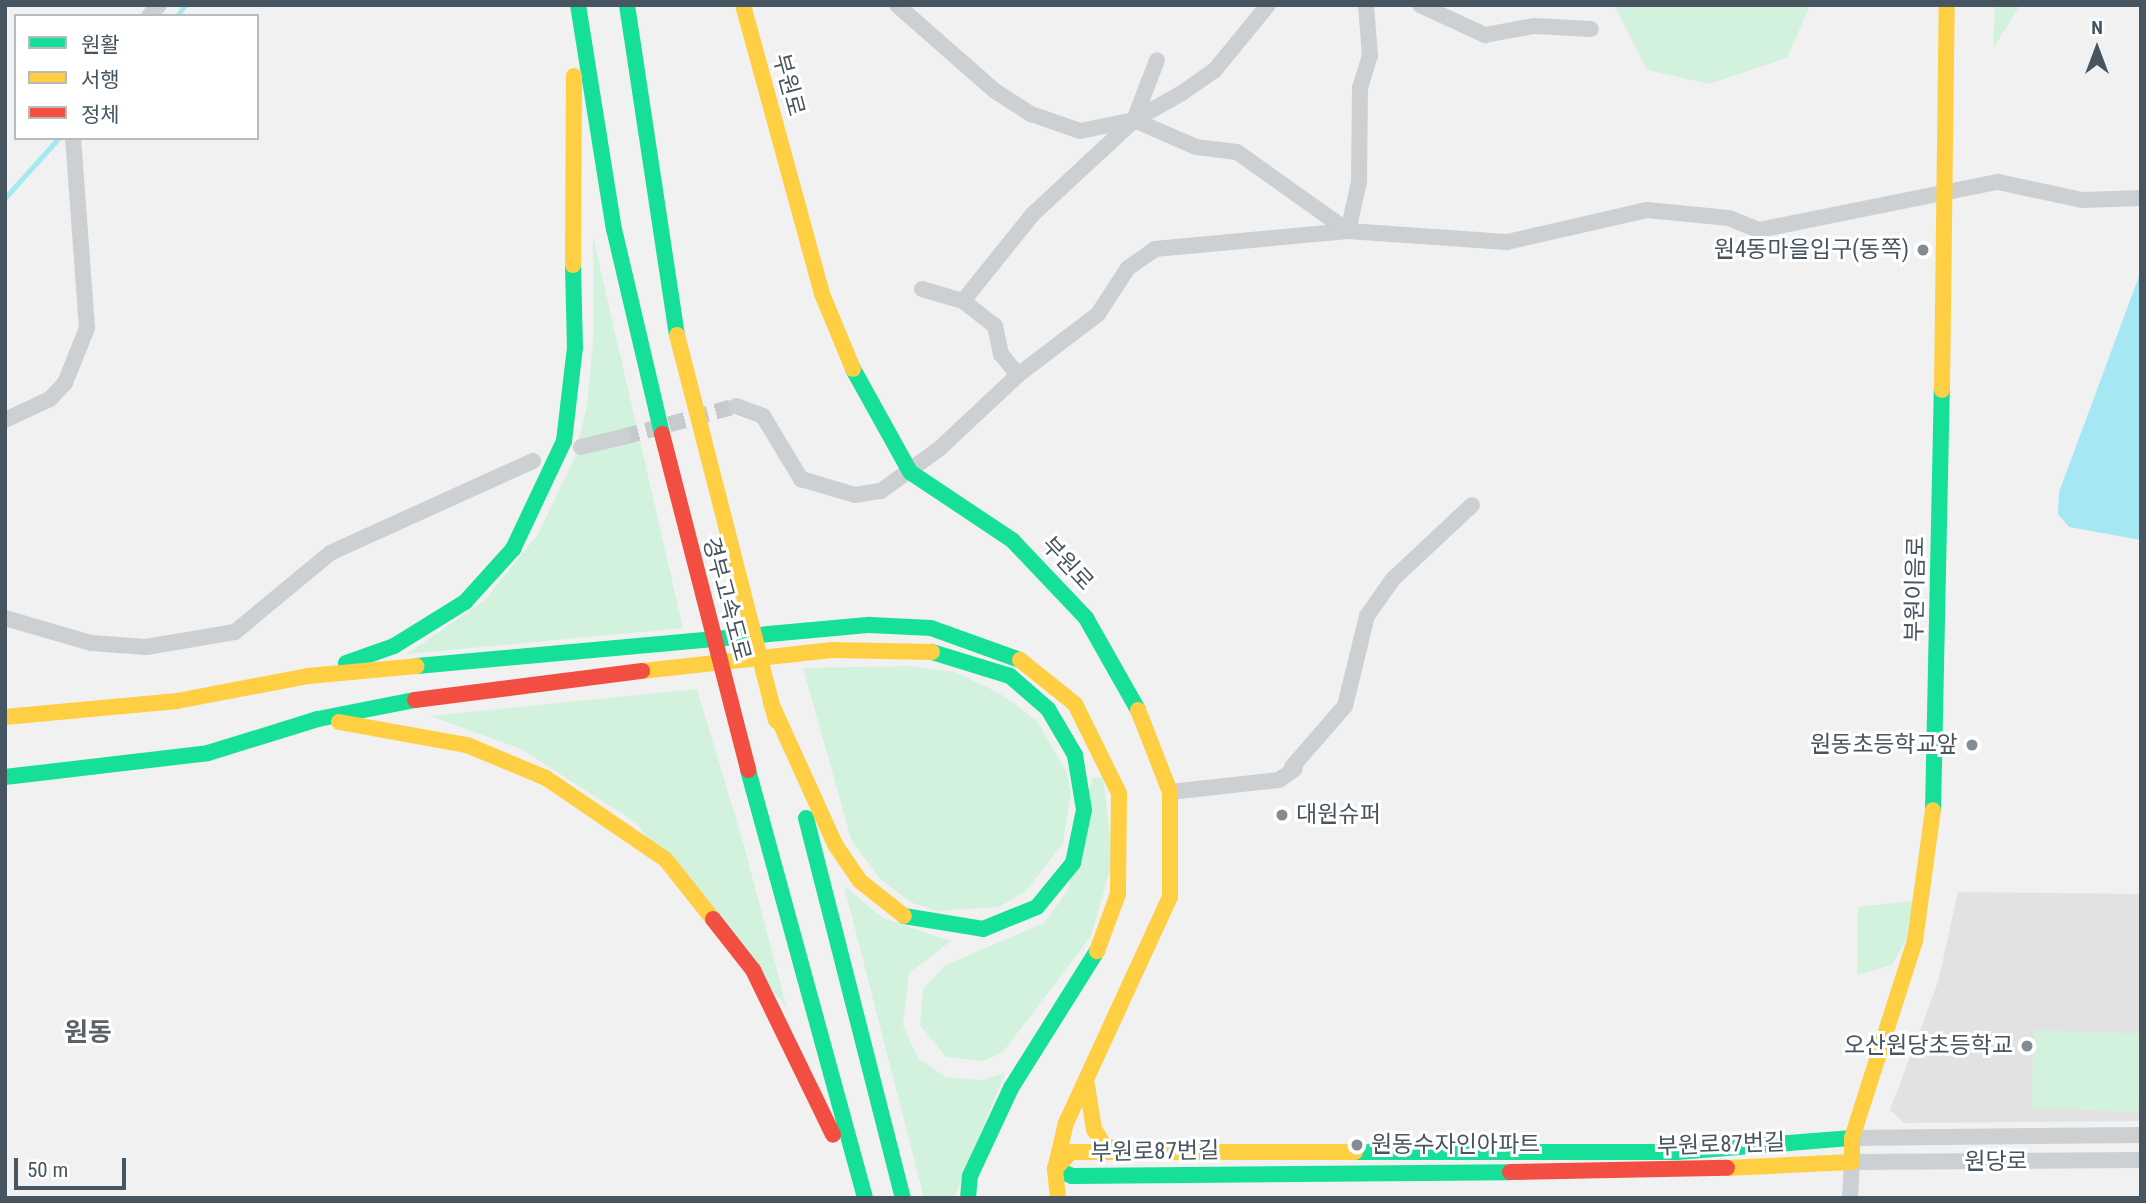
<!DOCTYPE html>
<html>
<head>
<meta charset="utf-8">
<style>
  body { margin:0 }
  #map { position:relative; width:2146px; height:1203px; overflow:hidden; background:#f1f1f1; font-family:"Roboto Condensed","Noto Sans KR",sans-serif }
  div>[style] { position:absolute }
  .education>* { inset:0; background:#e3e2e3 }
  .green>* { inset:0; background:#d3f2dd; transform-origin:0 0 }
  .water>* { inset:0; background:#a5e8f3 }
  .stream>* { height:4.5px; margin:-2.25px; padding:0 2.25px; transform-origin:2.25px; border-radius:2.25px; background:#a5e8f3 }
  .street-tunnel>* { height:16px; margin-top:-8px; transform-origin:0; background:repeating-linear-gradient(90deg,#c6cacc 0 16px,transparent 0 24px) }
  .street>* { height:16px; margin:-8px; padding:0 8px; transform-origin:8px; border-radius:8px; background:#ccd0d2 }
  .fast>* { height:16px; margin:-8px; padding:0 8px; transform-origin:8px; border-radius:8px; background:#16e098 }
  .slow>* { height:16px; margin:-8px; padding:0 8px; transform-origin:8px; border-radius:8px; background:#ffcf43 }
  .jam>* { height:16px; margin:-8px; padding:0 8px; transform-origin:8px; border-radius:8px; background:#f24e42 }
  .dots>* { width:19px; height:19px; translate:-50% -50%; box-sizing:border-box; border:4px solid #fff; border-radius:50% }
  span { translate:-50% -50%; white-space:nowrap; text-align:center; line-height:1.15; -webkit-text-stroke:6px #fff; paint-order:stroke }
  .street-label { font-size:23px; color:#46555f }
  .poi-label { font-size:23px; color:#46555f }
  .right { translate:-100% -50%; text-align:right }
  .left { translate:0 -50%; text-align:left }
  .quarter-label { font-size:26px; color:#5b6165; font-weight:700 }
  .frame { position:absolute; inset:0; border:7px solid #46555f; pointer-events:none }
  .legend { position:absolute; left:14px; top:14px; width:245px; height:126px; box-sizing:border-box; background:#fff; border:2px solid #b5bbbf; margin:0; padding:9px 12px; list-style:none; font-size:21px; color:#46555f }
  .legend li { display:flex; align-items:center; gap:14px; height:35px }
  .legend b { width:35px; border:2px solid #b5bbbf }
  .north { position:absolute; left:2062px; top:14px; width:70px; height:70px; -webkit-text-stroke:5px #fff; paint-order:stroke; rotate:0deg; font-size:19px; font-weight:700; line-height:28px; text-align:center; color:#46555f }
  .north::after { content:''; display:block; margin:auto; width:24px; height:32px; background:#46555f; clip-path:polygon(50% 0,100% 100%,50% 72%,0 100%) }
  .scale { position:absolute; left:14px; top:1158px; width:112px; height:32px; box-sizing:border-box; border:4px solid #46555f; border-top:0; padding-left:9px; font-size:21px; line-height:24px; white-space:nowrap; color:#46555f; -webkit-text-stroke:5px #fff; paint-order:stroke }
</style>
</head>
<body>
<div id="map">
  <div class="education">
    <div style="clip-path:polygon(1958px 892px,2141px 894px,2141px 1121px,1904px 1123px,1890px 1110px,1938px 982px)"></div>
  </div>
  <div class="green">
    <div style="clip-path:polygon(1614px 5px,1810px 5px,1787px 58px,1709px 84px,1647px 70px)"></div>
    <div style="clip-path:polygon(1995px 5px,2020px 5px,1993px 49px)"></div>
    <div style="clip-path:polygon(593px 237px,683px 628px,407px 654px,485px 600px,538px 534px,574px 459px,587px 406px,594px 330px)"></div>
    <div style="clip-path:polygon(908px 666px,955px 672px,999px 693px,1037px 721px,1067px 773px,1071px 792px,1063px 843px,1026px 891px,999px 907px,937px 911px,910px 902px,880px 879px,851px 839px,803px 668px)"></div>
    <div style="clip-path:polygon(697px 689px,743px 842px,787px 1008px,635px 822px,521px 749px,430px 716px)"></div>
    <div style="clip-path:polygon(1103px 777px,1113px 860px,1091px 936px,1003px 1052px,983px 1061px,946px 1057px,920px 1025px,923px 989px,946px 965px,1044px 923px,1068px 890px,1092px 778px)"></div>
    <div style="clip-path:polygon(844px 886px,883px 918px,951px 941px,909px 973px,903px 1026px,918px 1058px,946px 1077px,981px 1080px,1005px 1073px,954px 1198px,924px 1198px)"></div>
    <div style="clip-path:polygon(1913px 901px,1907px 938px,1892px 965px,1857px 975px,1858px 907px)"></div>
    <div style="left:2034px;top:1030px;width:107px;height:78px;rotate:2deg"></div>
  </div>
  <div class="water">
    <div style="clip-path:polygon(2141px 271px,2141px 540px,2069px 527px,2058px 514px,2059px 492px)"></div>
  </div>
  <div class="stream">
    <div style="left:177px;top:16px;width:14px;rotate:-54deg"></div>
    <div style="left:5px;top:198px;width:78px;rotate:-48.1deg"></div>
  </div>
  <div class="street-tunnel">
    <div style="left:623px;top:437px;width:117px;rotate:-15.3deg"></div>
  </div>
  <div class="street">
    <div style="left:897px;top:5px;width:130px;rotate:41.3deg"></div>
    <div style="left:995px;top:91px;width:43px;rotate:32.6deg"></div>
    <div style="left:1031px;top:114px;width:52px;rotate:19.1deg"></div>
    <div style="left:1080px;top:131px;width:55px;rotate:-11.5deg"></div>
    <div style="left:1134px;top:120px;width:55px;rotate:-29.4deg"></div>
    <div style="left:1182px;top:93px;width:39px;rotate:-35deg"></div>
    <div style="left:1214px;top:71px;width:85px;rotate:-50.7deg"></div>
    <div style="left:1420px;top:5px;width:72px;rotate:24.8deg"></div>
    <div style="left:1485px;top:35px;width:50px;rotate:-10.4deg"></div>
    <div style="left:1534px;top:26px;width:57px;rotate:3deg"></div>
    <div style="left:149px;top:16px;width:15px;rotate:-48deg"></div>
    <div style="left:1134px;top:120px;width:68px;rotate:23.5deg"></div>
    <div style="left:1196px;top:147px;width:41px;rotate:7deg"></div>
    <div style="left:1237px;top:152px;width:136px;rotate:35.4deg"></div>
    <div style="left:1348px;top:231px;width:50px;rotate:-77.3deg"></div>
    <div style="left:1359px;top:182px;width:94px;rotate:-89.4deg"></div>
    <div style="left:1360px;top:88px;width:34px;rotate:-73deg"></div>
    <div style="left:1370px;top:56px;width:51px;rotate:-94.5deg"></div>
    <div style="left:922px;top:289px;width:43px;rotate:16.3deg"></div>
    <div style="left:963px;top:301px;width:41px;rotate:38deg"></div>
    <div style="left:995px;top:326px;width:29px;rotate:78deg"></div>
    <div style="left:1001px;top:354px;width:27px;rotate:51deg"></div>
    <div style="left:963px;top:301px;width:112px;rotate:-51.2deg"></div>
    <div style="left:1033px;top:214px;width:138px;rotate:-42.9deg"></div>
    <div style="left:1134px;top:120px;width:64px;rotate:-69deg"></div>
    <div style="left:736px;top:406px;width:29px;rotate:20deg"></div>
    <div style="left:763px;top:416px;width:74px;rotate:58.9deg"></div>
    <div style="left:801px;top:479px;width:56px;rotate:16.5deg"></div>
    <div style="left:855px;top:495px;width:26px;rotate:-9deg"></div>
    <div style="left:881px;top:491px;width:72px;rotate:-35.9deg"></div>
    <div style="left:939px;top:449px;width:108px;rotate:-43.1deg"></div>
    <div style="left:1018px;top:375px;width:101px;rotate:-37.3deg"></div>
    <div style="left:1098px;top:314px;width:55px;rotate:-56.9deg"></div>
    <div style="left:1128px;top:268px;width:33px;rotate:-35deg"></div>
    <div style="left:1155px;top:249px;width:194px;rotate:-5.3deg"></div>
    <div style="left:1348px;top:231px;width:159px;rotate:4deg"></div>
    <div style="left:1507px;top:242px;width:144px;rotate:-12.9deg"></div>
    <div style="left:1647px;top:210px;width:82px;rotate:5.6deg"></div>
    <div style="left:1729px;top:218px;width:32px;rotate:22deg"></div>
    <div style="left:1759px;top:230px;width:244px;rotate:-11.4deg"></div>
    <div style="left:1998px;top:182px;width:86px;rotate:12.1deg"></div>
    <div style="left:2082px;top:200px;width:59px;rotate:-1.9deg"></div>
    <div style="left:5px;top:420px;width:50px;rotate:-25deg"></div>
    <div style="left:50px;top:399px;width:22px;rotate:-47deg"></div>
    <div style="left:65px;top:383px;width:59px;rotate:-68.2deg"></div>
    <div style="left:87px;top:328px;width:191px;rotate:-94.2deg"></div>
    <div style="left:581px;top:447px;width:43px;rotate:-13.4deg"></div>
    <div style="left:5px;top:618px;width:90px;rotate:16.2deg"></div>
    <div style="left:91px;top:643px;width:55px;rotate:4.2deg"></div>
    <div style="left:146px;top:647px;width:90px;rotate:-9.6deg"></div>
    <div style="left:235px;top:632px;width:124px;rotate:-39.7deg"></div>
    <div style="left:330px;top:553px;width:223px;rotate:-24.4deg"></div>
    <div style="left:1292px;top:767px;width:81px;rotate:-49deg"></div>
    <div style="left:1345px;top:706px;width:93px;rotate:-76.3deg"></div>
    <div style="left:1367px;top:616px;width:45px;rotate:-54.9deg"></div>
    <div style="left:1393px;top:579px;width:108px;rotate:-43.1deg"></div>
    <div style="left:1170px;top:792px;width:110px;rotate:-6.3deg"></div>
    <div style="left:1279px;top:780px;width:19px;rotate:-35deg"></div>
    <div style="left:1852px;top:1138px;width:289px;rotate:-0.6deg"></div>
    <div style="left:1850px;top:1198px;width:36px;rotate:-87deg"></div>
    <div style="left:1852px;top:1162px;width:289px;rotate:-0.4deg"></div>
  </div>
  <div class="fast">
    <div style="left:578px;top:5px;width:227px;rotate:80.9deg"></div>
    <div style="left:614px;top:229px;width:211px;rotate:76.8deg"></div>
    <div style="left:627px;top:5px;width:334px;rotate:81.4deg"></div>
    <div style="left:853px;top:369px;width:118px;rotate:61deg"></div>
    <div style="left:910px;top:472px;width:123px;rotate:33.7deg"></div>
    <div style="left:1012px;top:540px;width:108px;rotate:46.5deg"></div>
    <div style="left:1086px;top:618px;width:106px;rotate:60.5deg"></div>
    <div style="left:346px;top:663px;width:51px;rotate:-19.5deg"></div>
    <div style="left:394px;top:646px;width:84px;rotate:-31.8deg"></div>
    <div style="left:465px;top:602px;width:72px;rotate:-47.8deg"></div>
    <div style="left:513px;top:549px;width:119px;rotate:-64.7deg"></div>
    <div style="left:564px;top:441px;width:94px;rotate:-83.3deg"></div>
    <div style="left:575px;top:348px;width:83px;rotate:-91.4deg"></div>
    <div style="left:417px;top:666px;width:455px;rotate:-5.2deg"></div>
    <div style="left:870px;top:625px;width:61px;rotate:2.8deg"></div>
    <div style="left:931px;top:628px;width:95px;rotate:19.8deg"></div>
    <div style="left:748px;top:770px;width:444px;rotate:74.7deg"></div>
    <div style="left:5px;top:777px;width:204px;rotate:-6.7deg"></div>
    <div style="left:208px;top:753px;width:115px;rotate:-17.2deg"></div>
    <div style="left:318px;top:719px;width:99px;rotate:-11.1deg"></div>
    <div style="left:1933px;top:810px;width:420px;rotate:-88.8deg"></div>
    <div style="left:806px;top:818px;width:392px;rotate:75.7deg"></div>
    <div style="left:904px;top:916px;width:80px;rotate:9.3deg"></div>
    <div style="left:983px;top:929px;width:58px;rotate:-22.2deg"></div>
    <div style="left:1037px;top:907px;width:57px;rotate:-50.7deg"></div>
    <div style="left:1073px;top:863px;width:54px;rotate:-78.3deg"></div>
    <div style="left:1084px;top:810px;width:56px;rotate:-99.3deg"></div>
    <div style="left:1075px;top:755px;width:53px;rotate:-120.4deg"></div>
    <div style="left:1048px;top:709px;width:50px;rotate:-139deg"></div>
    <div style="left:1010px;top:676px;width:82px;rotate:-162.9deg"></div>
    <div style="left:1355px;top:1152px;width:322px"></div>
    <div style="left:1677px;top:1152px;width:176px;rotate:-4.6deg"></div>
    <div style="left:1055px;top:1169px;width:18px;rotate:22deg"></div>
    <div style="left:1072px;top:1176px;width:438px;rotate:-0.5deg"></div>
    <div style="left:968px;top:1198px;width:22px;rotate:-85deg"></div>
    <div style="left:970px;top:1176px;width:97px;rotate:-65deg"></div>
    <div style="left:1011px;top:1088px;width:162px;rotate:-57.9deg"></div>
  </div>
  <div class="slow">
    <div style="left:743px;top:5px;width:300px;rotate:74.7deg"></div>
    <div style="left:822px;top:294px;width:81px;rotate:67.5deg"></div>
    <div style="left:573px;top:265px;width:189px;rotate:-89.7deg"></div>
    <div style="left:677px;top:335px;width:398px;rotate:75.6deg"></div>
    <div style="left:1942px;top:390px;width:385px;rotate:-89.3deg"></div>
    <div style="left:1020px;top:660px;width:70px;rotate:38.7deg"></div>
    <div style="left:1075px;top:704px;width:99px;rotate:63.7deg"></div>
    <div style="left:1119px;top:793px;width:101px;rotate:90.6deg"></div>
    <div style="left:1118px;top:894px;width:61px;rotate:110.2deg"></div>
    <div style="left:642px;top:671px;width:191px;rotate:-6.3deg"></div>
    <div style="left:832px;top:650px;width:100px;rotate:1.1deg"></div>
    <div style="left:771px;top:703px;width:157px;rotate:65.6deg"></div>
    <div style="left:836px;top:846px;width:42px;rotate:55.6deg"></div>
    <div style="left:860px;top:881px;width:56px;rotate:38.5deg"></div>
    <div style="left:5px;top:717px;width:173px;rotate:-5.3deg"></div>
    <div style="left:177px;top:701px;width:133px;rotate:-10.8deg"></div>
    <div style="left:308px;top:676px;width:109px;rotate:-5.2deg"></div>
    <div style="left:339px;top:722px;width:130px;rotate:10.2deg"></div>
    <div style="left:467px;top:745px;width:86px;rotate:22.7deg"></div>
    <div style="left:546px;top:778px;width:145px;rotate:34.3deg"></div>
    <div style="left:666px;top:860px;width:75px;rotate:51.5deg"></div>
    <div style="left:1087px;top:1085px;width:45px;rotate:81deg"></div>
    <div style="left:1094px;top:1129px;width:19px;rotate:58deg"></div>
    <div style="left:1104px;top:1145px;width:20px;rotate:20deg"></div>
    <div style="left:1727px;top:1168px;width:125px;rotate:-2.7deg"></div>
    <div style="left:1852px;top:1162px;width:24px;rotate:-90deg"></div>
    <div style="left:1852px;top:1138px;width:207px;rotate:-72.3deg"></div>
    <div style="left:1915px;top:941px;width:132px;rotate:-82.2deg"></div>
    <div style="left:1055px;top:1169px;width:23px;rotate:-47deg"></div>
    <div style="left:1071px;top:1152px;width:284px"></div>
    <div style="left:1058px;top:1198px;width:29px;rotate:-96deg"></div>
    <div style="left:1055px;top:1169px;width:47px;rotate:-76.6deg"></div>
    <div style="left:1066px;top:1123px;width:249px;rotate:-65.3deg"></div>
    <div style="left:1170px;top:897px;width:105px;rotate:-90deg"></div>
    <div style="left:1170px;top:792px;width:88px;rotate:-111.3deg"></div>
  </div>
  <div class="jam">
    <div style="left:662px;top:434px;width:347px;rotate:75.6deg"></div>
    <div style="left:415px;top:700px;width:229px;rotate:-7.3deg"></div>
    <div style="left:713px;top:919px;width:65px;rotate:51.9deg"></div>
    <div style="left:753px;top:970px;width:183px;rotate:64.1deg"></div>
    <div style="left:1510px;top:1172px;width:217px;rotate:-1.1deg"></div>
  </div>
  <div class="dots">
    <div style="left:1923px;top:250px;background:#828c92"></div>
    <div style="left:1972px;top:745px;background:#828c92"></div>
    <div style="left:1282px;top:815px;background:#828c92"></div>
    <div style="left:2027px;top:1046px;background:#828c92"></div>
    <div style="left:1357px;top:1145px;background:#828c92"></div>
  </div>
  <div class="street-label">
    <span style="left:788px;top:85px;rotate:75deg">부원로</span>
    <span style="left:1067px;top:564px;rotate:47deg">부원로</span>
    <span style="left:1916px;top:589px;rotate:-89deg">부원이음로</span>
    <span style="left:726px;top:599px;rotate:75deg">경부고속도로</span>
    <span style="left:1721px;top:1145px;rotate:-2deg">부원로87번길</span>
    <span style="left:1155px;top:1152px;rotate:-1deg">부원로87번길</span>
    <span style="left:1996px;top:1162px">원당로</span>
  </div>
  <div class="poi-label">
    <span class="right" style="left:1909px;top:250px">원4동마을입구(동쪽)</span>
    <span class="right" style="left:1958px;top:745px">원동초등학교앞</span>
    <span class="left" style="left:1296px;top:815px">대원슈퍼</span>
    <span class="right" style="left:2013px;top:1046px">오산원당초등학교</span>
    <span class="left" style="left:1371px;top:1145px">원동수자인아파트</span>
  </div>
  <div class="quarter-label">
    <span style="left:88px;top:1033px">원동</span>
  </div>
  <div class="frame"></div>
  <ul class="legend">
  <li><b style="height:9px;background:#16e098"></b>원활</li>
  <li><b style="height:9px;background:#ffcf43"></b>서행</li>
  <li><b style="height:9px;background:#f24e42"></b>정체</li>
  </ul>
  <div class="north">N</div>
  <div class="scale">50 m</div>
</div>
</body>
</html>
